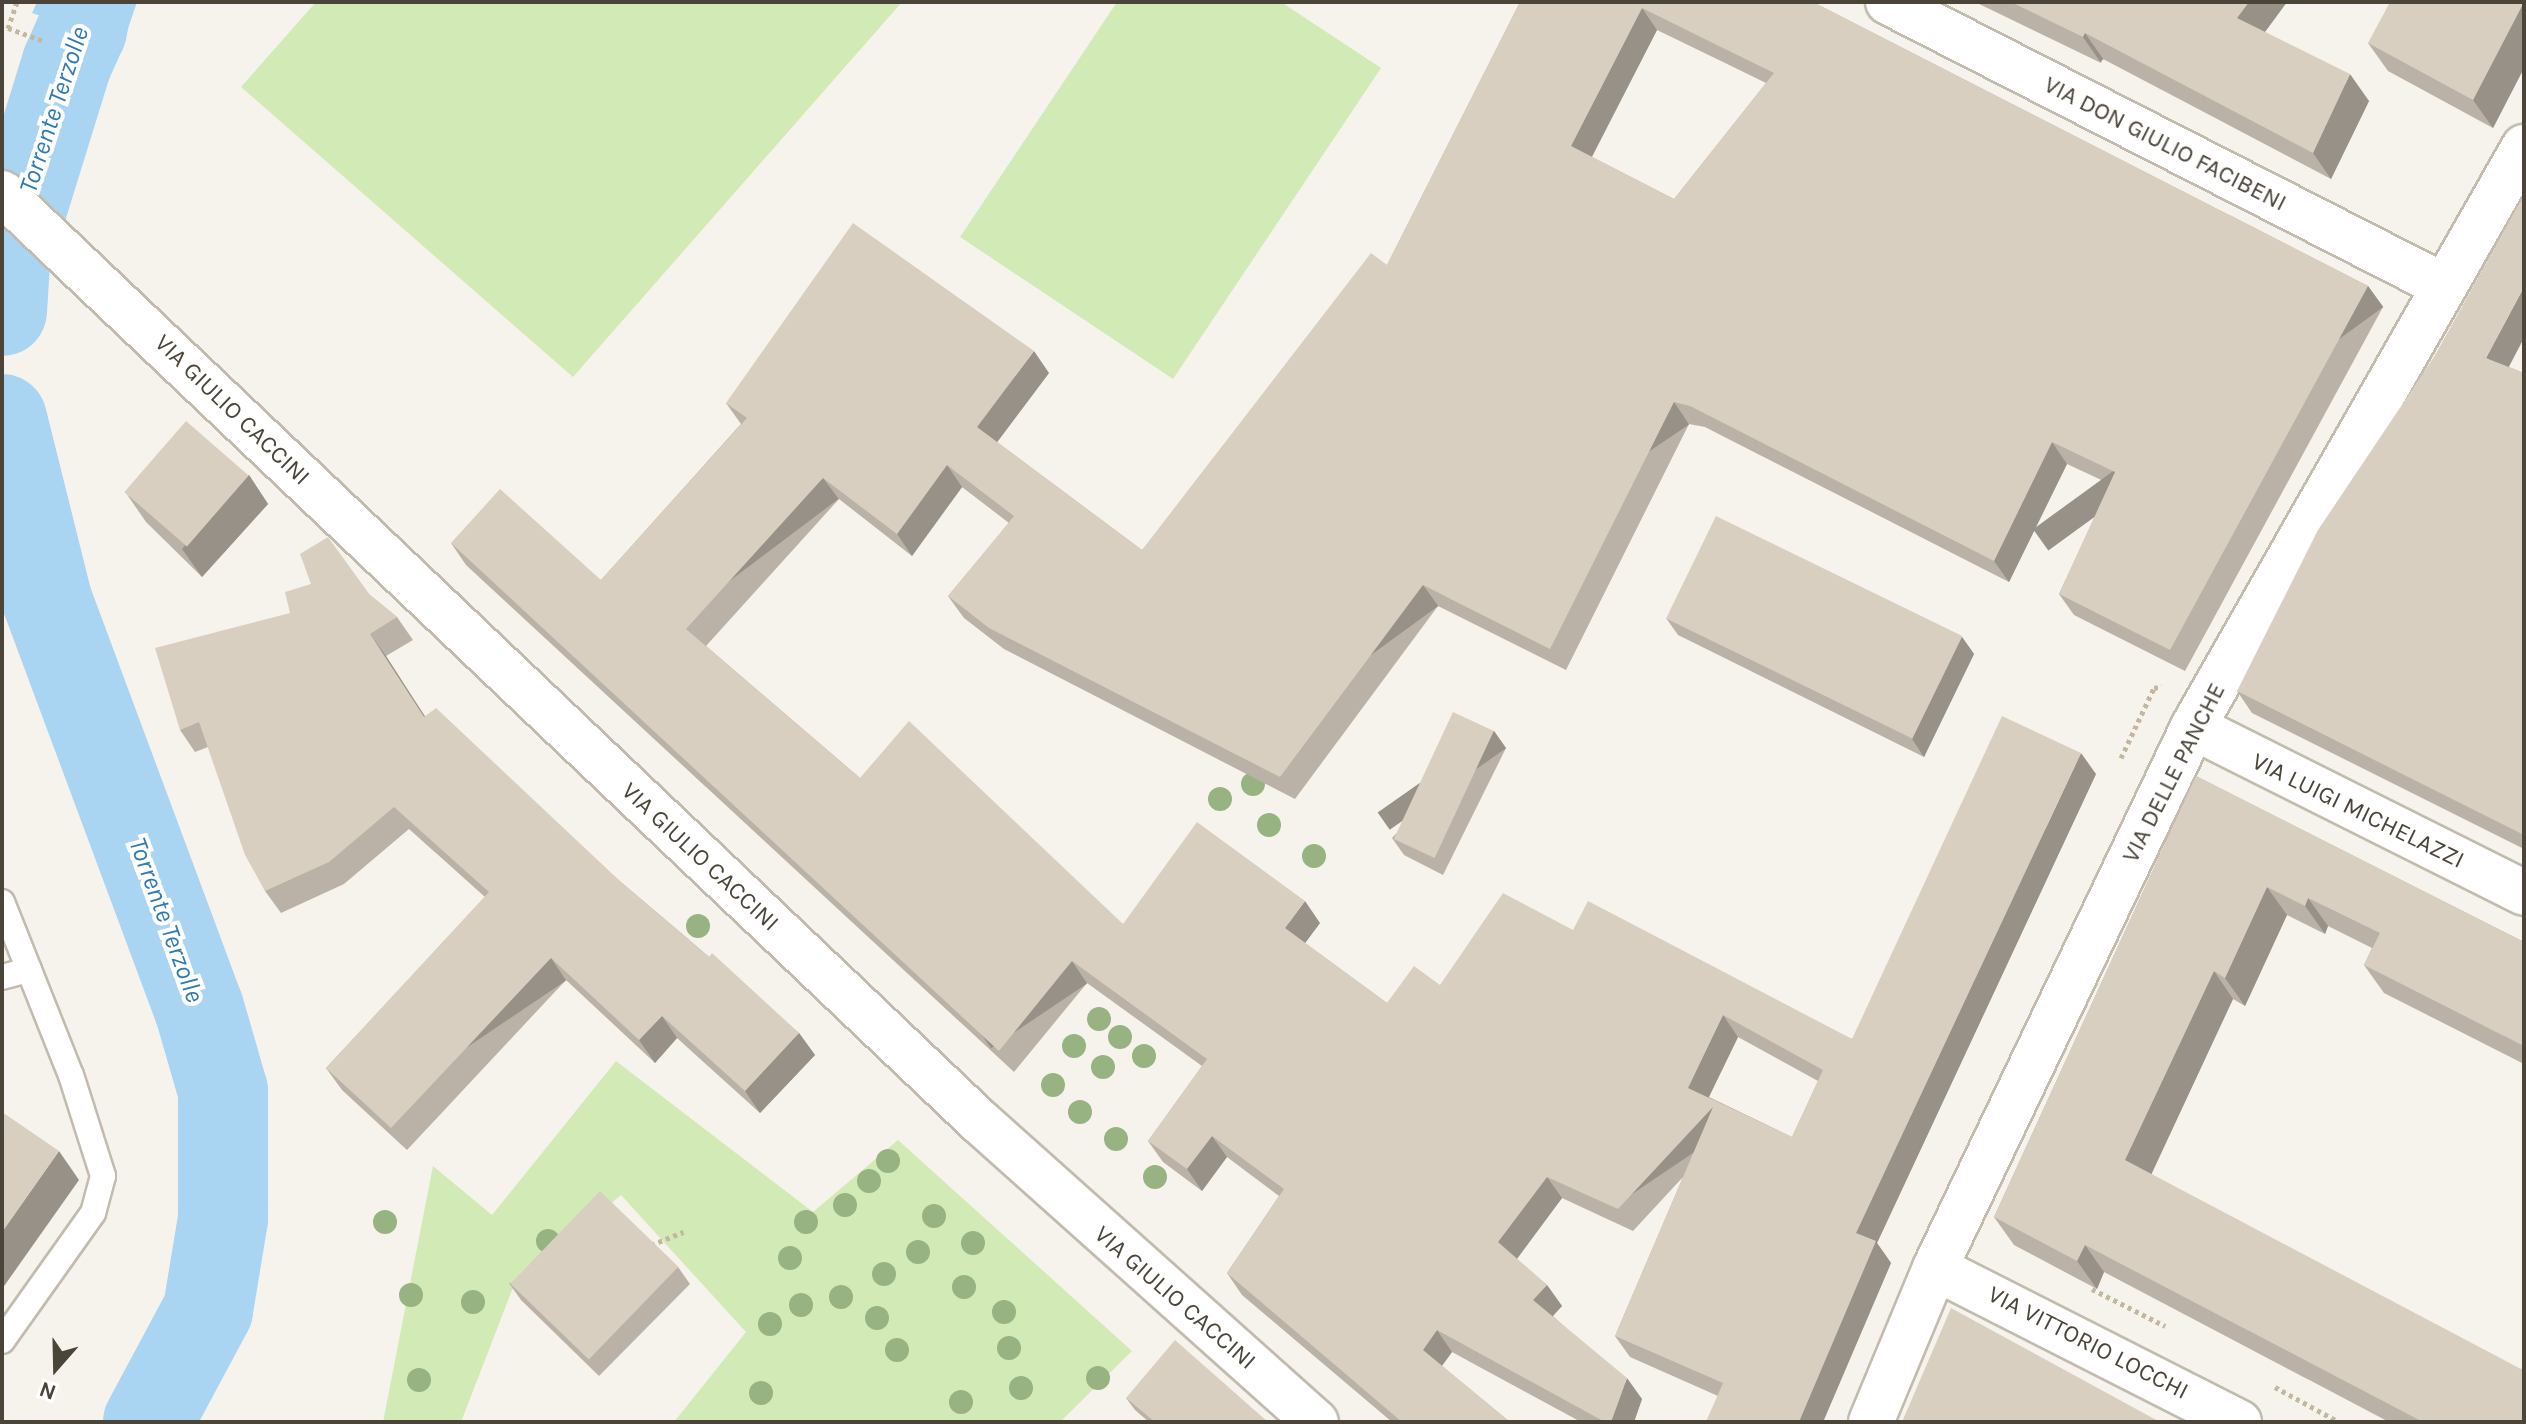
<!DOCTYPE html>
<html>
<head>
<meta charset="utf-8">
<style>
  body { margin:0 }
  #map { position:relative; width:2526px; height:1424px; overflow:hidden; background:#f6f3ec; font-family:Karla,sans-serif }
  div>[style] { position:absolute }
  .green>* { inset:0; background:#d2eab5 }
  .water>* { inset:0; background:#a9d4f2 }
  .river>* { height:90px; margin:-45px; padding:0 45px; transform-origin:45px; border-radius:45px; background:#a9d4f2 }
  .path>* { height:5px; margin-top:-2.5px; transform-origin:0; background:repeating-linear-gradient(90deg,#c4b79f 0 4px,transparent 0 8px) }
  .roads { filter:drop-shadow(2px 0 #c2bbae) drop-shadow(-2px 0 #c2bbae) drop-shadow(0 2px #c2bbae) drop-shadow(0 -2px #c2bbae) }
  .service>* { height:24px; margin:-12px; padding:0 12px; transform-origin:12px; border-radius:12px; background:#fff }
  .minor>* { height:44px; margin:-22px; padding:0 22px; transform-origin:22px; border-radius:22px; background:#fff }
  .trees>* { width:24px; height:24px; margin:-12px; border-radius:50%; background:#97b381 }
  .wall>* { inset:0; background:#bab2a6 }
  .shaded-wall>* { inset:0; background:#979187; transform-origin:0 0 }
  .building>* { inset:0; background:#d8cfc1; transform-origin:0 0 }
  span { translate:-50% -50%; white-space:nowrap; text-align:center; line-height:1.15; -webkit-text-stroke:8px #fff; paint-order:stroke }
  .street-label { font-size:24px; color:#4b4439 }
  .water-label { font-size:26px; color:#2e7ab2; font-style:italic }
  .frame { position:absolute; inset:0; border:4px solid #4b4439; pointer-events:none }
  .north { position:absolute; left:16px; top:1328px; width:80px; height:80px; -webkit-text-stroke:6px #fff; paint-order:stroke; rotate:200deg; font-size:22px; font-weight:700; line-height:32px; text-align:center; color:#4b4439 }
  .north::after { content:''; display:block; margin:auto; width:28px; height:36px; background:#4b4439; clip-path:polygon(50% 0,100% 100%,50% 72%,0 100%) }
</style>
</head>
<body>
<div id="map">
  <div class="green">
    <div style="clip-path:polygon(316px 2px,902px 2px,573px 377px,241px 87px)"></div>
    <div style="clip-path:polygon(1117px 2px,1281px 2px,1381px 68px,1173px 379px,960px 237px)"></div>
    <div style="clip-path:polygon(616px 1061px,813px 1212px,898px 1140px,1132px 1351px,1060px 1422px,674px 1422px,746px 1332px,621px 1195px,512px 1290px,461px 1422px,383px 1422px,433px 1166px,492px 1215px)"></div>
  </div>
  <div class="water">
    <div style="clip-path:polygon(37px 2px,137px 2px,123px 43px,32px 13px)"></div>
  </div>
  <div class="river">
    <div style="left:2px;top:311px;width:48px;rotate:-86.4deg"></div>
    <div style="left:5px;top:263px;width:209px;rotate:-72.8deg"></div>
    <div style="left:67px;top:63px;width:36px;rotate:-66deg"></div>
    <div style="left:82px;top:30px;width:28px;rotate:-80deg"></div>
    <div style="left:2px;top:419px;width:187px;rotate:76deg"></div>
    <div style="left:47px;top:600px;width:435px;rotate:69.6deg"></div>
    <div style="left:199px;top:1008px;width:86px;rotate:73.9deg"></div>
    <div style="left:223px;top:1091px;width:128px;rotate:90deg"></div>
    <div style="left:223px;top:1219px;width:92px;rotate:99.4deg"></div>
    <div style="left:208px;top:1310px;width:127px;rotate:118.2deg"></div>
  </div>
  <div class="path">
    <div style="left:17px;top:2px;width:28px;rotate:109deg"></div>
    <div style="left:8px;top:28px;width:38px;rotate:20deg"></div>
    <div style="left:2121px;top:758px;width:77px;rotate:-64.8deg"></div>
    <div style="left:2154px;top:688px;width:8px;rotate:-14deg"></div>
    <div style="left:651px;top:1245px;width:35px;rotate:-22deg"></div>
    <div style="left:2092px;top:1289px;width:82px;rotate:26.9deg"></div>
    <div style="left:2275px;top:1387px;width:73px;rotate:28.7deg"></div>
  </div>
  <div class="roads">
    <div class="service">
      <div style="left:2px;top:902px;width:186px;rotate:68.3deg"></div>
      <div style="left:71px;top:1075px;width:106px;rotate:72.4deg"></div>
      <div style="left:103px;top:1176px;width:38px;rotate:105deg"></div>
      <div style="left:93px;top:1213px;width:157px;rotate:125.4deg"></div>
      <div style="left:2px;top:977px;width:28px;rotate:-15deg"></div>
    </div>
    <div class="minor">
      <div style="left:1888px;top:2px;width:622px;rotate:27.06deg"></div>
      <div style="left:2px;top:193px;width:1347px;rotate:43.53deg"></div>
      <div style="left:979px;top:1121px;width:452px;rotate:41.8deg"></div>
      <div style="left:2193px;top:727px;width:370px;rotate:26.6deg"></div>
      <div style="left:1935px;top:1268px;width:341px;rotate:26.9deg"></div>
      <div style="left:1871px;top:1422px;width:167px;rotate:-67.4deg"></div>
      <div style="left:1935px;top:1268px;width:599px;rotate:-64.5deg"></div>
      <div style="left:2193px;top:727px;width:668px;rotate:-60.29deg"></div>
    </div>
  </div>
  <div class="trees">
    <div style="left:1253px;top:784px"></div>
    <div style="left:1220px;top:799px"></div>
    <div style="left:1269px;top:825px"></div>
    <div style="left:1314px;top:856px"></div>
    <div style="left:698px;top:926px"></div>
    <div style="left:1099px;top:1019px"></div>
    <div style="left:1120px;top:1037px"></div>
    <div style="left:1074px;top:1046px"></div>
    <div style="left:1144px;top:1056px"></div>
    <div style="left:1103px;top:1067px"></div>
    <div style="left:1053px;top:1085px"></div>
    <div style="left:1080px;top:1112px"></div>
    <div style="left:1116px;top:1139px"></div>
    <div style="left:888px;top:1161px"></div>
    <div style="left:1155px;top:1177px"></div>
    <div style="left:869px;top:1181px"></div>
    <div style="left:845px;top:1205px"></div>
    <div style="left:934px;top:1216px"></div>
    <div style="left:385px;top:1222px"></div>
    <div style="left:806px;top:1222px"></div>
    <div style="left:548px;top:1241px"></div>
    <div style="left:973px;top:1243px"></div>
    <div style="left:918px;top:1252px"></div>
    <div style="left:790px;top:1258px"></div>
    <div style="left:884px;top:1274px"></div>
    <div style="left:964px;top:1287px"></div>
    <div style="left:411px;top:1295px"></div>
    <div style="left:841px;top:1297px"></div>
    <div style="left:473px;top:1302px"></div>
    <div style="left:801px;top:1305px"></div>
    <div style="left:1004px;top:1312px"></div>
    <div style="left:877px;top:1318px"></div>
    <div style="left:770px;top:1324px"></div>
    <div style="left:1009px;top:1348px"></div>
    <div style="left:897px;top:1350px"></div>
    <div style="left:1098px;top:1378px"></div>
    <div style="left:419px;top:1380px"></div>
    <div style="left:1021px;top:1388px"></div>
    <div style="left:761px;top:1393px"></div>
    <div style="left:961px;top:1402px"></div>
  </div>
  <div class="wall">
    <div style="clip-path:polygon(evenodd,1520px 2px,1813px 2px,2368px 286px,2383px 307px,2185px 671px,2074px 615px,2059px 594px,2110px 484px,2067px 464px,2009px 582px,1705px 427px,1689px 424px,1566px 670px,1438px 606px,1295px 799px,1004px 649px,964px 618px,948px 596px,1009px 523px,962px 487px,912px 556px,839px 499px,706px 646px,860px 778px,1123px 924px,1320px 923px,1305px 943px,1387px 1003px,1440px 985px,1573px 930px,1852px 1039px,2096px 774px,1877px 1243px,1891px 1263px,1823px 1422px,1706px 1422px,1718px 1396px,1630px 1357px,1615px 1336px,1683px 1177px,1633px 1231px,1562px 1198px,1517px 1259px,1547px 1285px,1562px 1306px,1553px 1316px,1642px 1399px,1634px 1422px,1581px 1422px,1452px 1352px,1442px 1366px,1510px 1422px,1392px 1422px,1242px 1295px,1227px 1273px,1279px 1196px,1227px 1157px,1202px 1191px,1163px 1162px,1148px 1141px,1202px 1066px,1087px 983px,1014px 1072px,466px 565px,451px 543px,601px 580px,741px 424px,726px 403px,1049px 373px,997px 442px,1142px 550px,1387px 265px,1520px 2px,1657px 30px,1766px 83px,1674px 199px,1592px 157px,1657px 30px,1520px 2px,1738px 1037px,1818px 1081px,1792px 1137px,1709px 1097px,1738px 1037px)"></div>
    <div style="clip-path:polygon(1975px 2px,2287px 2px,2265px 32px,2369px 101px,2331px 179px,2103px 59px,2101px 63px)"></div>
    <div style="clip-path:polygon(2524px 2px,2524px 68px,2493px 128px,2388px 71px,2368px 43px)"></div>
    <div style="clip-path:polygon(2509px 367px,2524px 373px,2524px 849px,2252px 713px,2237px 691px)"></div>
    <div style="clip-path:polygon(249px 475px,268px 504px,202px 577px,146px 522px,126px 493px)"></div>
    <div style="clip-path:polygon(311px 584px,370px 595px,397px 617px,413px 640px,386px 656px,425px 716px,799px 1033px,815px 1055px,760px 1113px,677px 1038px,655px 1063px,566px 980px,407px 1150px,342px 1090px,326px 1068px,485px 897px,409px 829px,344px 884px,281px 913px,265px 891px,208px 747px,195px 752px,180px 730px,290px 613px)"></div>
    <div style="clip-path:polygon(1666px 618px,1962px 637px,1974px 654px,1924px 757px,1678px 635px)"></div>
    <div style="clip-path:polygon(1494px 731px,1506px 748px,1443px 875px,1404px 855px,1392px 838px)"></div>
    <div style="clip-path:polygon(2196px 776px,2524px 942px,2524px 1064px,2384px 993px,2364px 965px,2372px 948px,2328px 926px,2325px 934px,2287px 915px,2245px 1006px,2233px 999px,2151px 1174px,2524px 1422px,2389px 1422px,2104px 1272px,2097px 1289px,2014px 1245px,1994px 1217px)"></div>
    <div style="clip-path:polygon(678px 1267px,690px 1284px,599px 1376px,521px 1300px,509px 1283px)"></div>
    <div style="clip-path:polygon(1126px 1398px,1268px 1422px,1149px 1422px,1135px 1410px)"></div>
  </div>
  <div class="shaded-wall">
    <div style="clip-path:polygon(2249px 2px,2287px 2px,2256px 44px,2237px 18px)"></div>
    <div style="clip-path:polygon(2524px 2px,2524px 68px,2493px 128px,2473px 100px)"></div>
    <div style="clip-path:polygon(1642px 8px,1657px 30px,1586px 168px,1571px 146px)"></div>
    <div style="left:2085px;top:33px;width:32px;height:4px;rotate:55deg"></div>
    <div style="clip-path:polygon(2350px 74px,2369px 101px,2331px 179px,2313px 153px)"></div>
    <div style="left:2368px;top:286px;width:26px;height:414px;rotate:54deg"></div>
    <div style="clip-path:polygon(2524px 287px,2524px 338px,2502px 380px,2486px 358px)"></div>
    <div style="clip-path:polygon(1034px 351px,1049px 373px,992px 449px,977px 427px)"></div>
    <div style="left:1674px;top:402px;width:27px;height:276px;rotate:56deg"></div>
    <div style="clip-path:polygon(2052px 442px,2067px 464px,2009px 582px,1994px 561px)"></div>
    <div style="clip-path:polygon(947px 465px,962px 487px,912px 556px,897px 534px)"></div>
    <div style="clip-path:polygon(249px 475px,268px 504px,202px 577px,182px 549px)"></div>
    <div style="left:823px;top:478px;width:26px;height:204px;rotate:53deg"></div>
    <div style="left:1423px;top:585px;width:26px;height:239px;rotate:54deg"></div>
    <div style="clip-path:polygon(370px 634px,386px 656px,439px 739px,424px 717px)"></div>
    <div style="clip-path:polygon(1962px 637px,1974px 654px,1924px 757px,1912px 739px)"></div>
    <div style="left:1494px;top:731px;width:21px;height:142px;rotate:55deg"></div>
    <div style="clip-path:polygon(2081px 753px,2096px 774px,1877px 1243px,1891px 1263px,1823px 1422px,1799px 1422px,1856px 1233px)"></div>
    <div style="clip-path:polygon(2267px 887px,2287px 915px,2245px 1006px,2225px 978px)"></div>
    <div style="clip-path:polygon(2308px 898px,2328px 926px,2325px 934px,2305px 906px)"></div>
    <div style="clip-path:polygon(1305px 901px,1320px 923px,1300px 950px,1285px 928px)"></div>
    <div style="left:551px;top:958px;width:27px;height:233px;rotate:56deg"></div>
    <div style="left:1072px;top:961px;width:27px;height:116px;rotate:56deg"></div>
    <div style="clip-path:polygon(2214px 971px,2233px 999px,2145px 1188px,2125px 1160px)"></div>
    <div style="clip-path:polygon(1723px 1015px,1738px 1037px,1703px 1109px,1688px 1088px)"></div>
    <div style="clip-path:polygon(662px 1016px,677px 1038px,655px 1063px,639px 1040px)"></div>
    <div style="clip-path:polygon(799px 1033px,815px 1055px,760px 1113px,745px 1091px)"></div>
    <div style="left:1713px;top:1107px;width:27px;height:139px;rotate:56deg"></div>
    <div style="clip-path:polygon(1212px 1136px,1227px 1157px,1202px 1191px,1187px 1169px)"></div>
    <div style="clip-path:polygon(59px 1151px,79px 1180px,2px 1289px,2px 1232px)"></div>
    <div style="clip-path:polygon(1547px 1177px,1562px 1198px,1513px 1264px,1498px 1242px)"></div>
    <div style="clip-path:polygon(2085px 1245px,2104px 1272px,2097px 1289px,2077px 1261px)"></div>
    <div style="clip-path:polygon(1547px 1285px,1562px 1306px,1548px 1321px,1533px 1300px)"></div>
    <div style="clip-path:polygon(1437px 1330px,1452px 1352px,1438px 1371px,1423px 1350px)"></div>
    <div style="clip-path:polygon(1627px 1378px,1642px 1399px,1634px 1422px,1611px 1422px)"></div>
  </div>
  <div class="building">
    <div style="clip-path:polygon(evenodd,1520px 2px,1813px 2px,2368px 286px,2170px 650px,2059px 594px,2115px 472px,2052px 442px,1994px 561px,1690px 406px,1674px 402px,1550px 649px,1423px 585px,1280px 777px,989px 628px,948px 596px,1014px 516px,947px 465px,897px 534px,823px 478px,686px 629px,860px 778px,909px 721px,1123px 924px,1197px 822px,1305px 901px,1285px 928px,1387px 1003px,1414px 966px,1440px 985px,1503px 893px,1573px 930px,1588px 901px,1852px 1039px,2002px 716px,2081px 753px,1856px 1233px,1876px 1241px,1799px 1422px,1706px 1422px,1723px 1383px,1615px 1336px,1713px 1107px,1618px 1209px,1547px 1177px,1498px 1242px,1547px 1285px,1533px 1300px,1627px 1378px,1611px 1422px,1605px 1422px,1437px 1330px,1423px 1350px,1510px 1422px,1402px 1422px,1227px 1273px,1284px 1189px,1212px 1136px,1187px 1169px,1148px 1141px,1207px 1059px,1072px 961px,999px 1051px,451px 543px,500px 489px,601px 580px,747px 418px,726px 403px,853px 223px,1034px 351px,977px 427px,1142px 550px,1371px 253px,1387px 265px,1520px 2px,1642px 8px,1774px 73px,1674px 199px,1571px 146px,1642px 8px,1520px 2px,1723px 1015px,1823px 1070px,1792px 1137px,1688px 1088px,1723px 1015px)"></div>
    <div style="clip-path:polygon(2011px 2px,2249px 2px,2237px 18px,2350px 74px,2313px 153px,2085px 33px,2083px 37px)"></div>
    <div style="clip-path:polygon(2390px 2px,2524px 2px,2473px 100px,2368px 43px)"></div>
    <div style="clip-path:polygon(2524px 195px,2524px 287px,2486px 358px,2524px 373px,2524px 835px,2237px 691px,2318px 530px,2434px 357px)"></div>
    <div style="left:186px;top:421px;width:83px;height:94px;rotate:41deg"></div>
    <div style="left:1716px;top:516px;width:274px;height:114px;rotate:26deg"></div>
    <div style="clip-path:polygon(328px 537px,370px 595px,397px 617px,370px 634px,424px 717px,436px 708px,622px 883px,709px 957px,712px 953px,799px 1033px,745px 1091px,662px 1016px,639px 1040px,551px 958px,391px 1128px,326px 1068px,489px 892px,394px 807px,329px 862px,265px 891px,245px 855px,199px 722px,180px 730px,155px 648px,290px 613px,285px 592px,311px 584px,300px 554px)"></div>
    <div style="left:1453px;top:712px;width:45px;height:140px;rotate:25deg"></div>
    <div style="clip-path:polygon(2196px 776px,2524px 942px,2524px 1046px,2364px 965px,2380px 933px,2308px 898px,2305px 906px,2267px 887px,2225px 978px,2214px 971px,2125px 1160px,2521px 1369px,2524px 1364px,2524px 1422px,2423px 1422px,2085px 1245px,2077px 1261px,1994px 1217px)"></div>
    <div style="clip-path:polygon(2px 1112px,59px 1151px,2px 1232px)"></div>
    <div style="left:600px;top:1191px;width:109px;height:129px;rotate:44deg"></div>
    <div style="clip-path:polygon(1951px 1308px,2160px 1422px,1902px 1422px)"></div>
    <div style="clip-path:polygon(1175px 1340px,1268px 1422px,1155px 1422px,1126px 1398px)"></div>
  </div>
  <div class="street-label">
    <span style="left:2165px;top:144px;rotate:27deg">VIA DON GIULIO FACIBENI</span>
    <span style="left:232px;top:410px;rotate:44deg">VIA GIULIO CACCINI</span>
    <span style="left:2174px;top:773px;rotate:-63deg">VIA DELLE PANCHE</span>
    <span style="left:2358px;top:811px;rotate:26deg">VIA LUIGI MICHELAZZI</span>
    <span style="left:700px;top:857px;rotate:43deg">VIA GIULIO CACCINI</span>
    <span style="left:1175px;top:1298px;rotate:41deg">VIA GIULIO CACCINI</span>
    <span style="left:2088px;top:1343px;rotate:27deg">VIA VITTORIO LOCCHI</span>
  </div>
  <div class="water-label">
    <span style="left:54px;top:110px;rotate:-72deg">Torrente Terzolle</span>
    <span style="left:166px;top:920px;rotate:70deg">Torrente Terzolle</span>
  </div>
  <div class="frame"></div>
  <div class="north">N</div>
</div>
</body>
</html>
